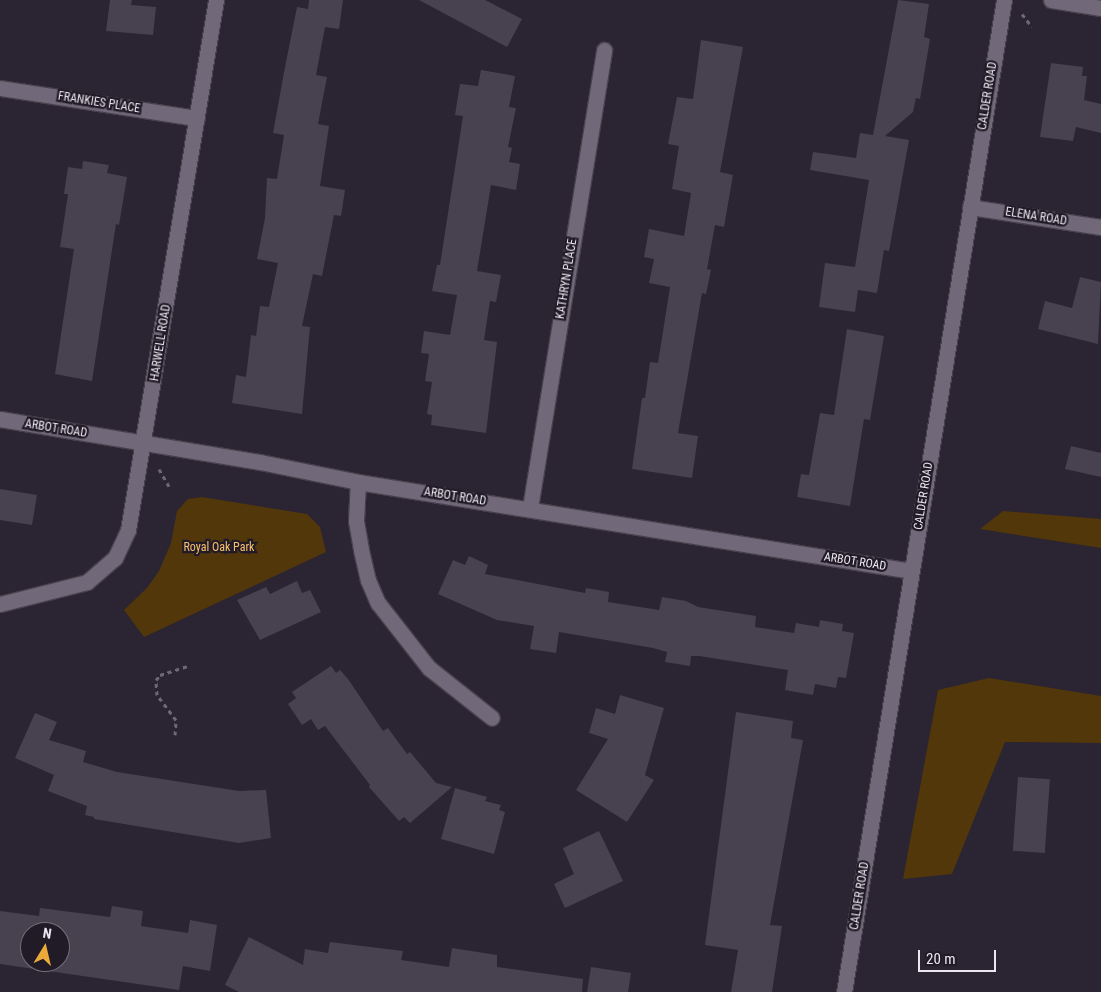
<!DOCTYPE html>
<html>
<head>
<meta charset="utf-8">
<style>
  body { margin:0 }
  #map { position:relative; width:1101px; height:992px; overflow:hidden; background:#2b2432; font-family:"Roboto Condensed",sans-serif }
  div>[style] { position:absolute }
  .green>* { inset:0; background:#51370a }
  .building>* { inset:0; background:#484150; transform-origin:0 0 }
  .path>* { height:3px; margin-top:-1.5px; transform-origin:0; background:repeating-linear-gradient(90deg,#6e6875 0 4px,transparent 0 8px) }
  .roads { filter:drop-shadow(1px 0 #48414d) drop-shadow(-1px 0 #48414d) drop-shadow(0 1px #48414d) drop-shadow(0 -1px #48414d) }
  .minor>* { height:15px; margin:-7.5px; padding:0 7.5px; transform-origin:7.5px; border-radius:7.5px; background:#716979 }
  span { translate:-50% -50%; white-space:nowrap; text-align:center; line-height:1.15; -webkit-text-stroke:4.5px #211b28; paint-order:stroke }
  .street-label { font-size:12px; color:#ebe7f0 }
  .park-label { font-size:12px; color:#f9c16c }
  .north { position:absolute; left:20px; top:922px; width:50px; height:50px; box-sizing:border-box; background:#211b28; border:1px solid #726d78; border-radius:50%; rotate:9deg; font-size:14px; font-weight:700; line-height:20px; text-align:center; color:#ebe7f0 }
  .north::after { content:''; display:block; margin:auto; width:18px; height:22px; background:#eba93a; clip-path:polygon(50% 0,100% 100%,50% 72%,0 100%) }
  .scale { position:absolute; left:918px; top:950px; width:78px; height:22px; box-sizing:border-box; border:2px solid #ebe7f0; border-top:0; padding-left:6px; font-size:15px; line-height:18px; white-space:nowrap; color:#ebe7f0; -webkit-text-stroke:4px #211b28; paint-order:stroke }
</style>
</head>
<body>
<div id="map">
  <div class="green">
    <div style="clip-path:polygon(202px 497px,307px 514px,320px 527px,326px 552px,144px 637px,124px 610px,147px 588px,159px 571px,171px 543px,177px 511px,188px 499px)"></div>
    <div style="clip-path:polygon(1003px 511px,1101px 519px,1101px 548px,980px 529px)"></div>
    <div style="clip-path:polygon(989px 678px,1101px 696px,1101px 743px,1005px 742px,952px 874px,903px 879px,938px 690px)"></div>
  </div>
  <div class="building">
    <div style="clip-path:polygon(110px 0,132px 0,131px 5px,156px 7px,153px 35px,106px 31px)"></div>
    <div style="clip-path:polygon(309px 0,343px 0,339px 29px,325px 27px,316px 75px,327px 77px,318px 124px,329px 126px,320px 186px,345px 190px,341px 216px,334px 215px,322px 276px,313px 274px,302px 326px,310px 327px,302px 414px,232px 403px,236px 375px,246px 377px,251px 335px,256px 336px,260px 306px,269px 307px,278px 263px,257px 259px,265px 218px,267px 178px,277px 179px,284px 135px,273px 133px,285px 67px,297px 7px,308px 9px)"></div>
    <div style="clip-path:polygon(419px 0,485px 0,522px 19px,507px 47px)"></div>
    <div style="clip-path:polygon(898px 0,929px 4px,924px 37px,930px 39px,920px 99px,916px 98px,913px 112px,885px 136px,909px 140px,889px 251px,884px 250px,877px 293px,858px 290px,855px 312px,819px 307px,825px 263px,855px 267px,869px 180px,810px 170px,813px 152px,856px 158px,860px 133px,873px 135px)"></div>
    <div style="clip-path:polygon(701px 40px,743px 47px,720px 172px,733px 175px,724px 227px,715px 225px,707px 269px,711px 270px,706px 294px,702px 293px,678px 433px,698px 436px,692px 478px,632px 469px,642px 398px,645px 398px,650px 362px,658px 363px,670px 287px,649px 283px,654px 259px,644px 257px,649px 229px,684px 236px,691px 193px,672px 189px,679px 146px,668px 144px,677px 97px,693px 99px)"></div>
    <div style="clip-path:polygon(1051px 63px,1083px 67px,1082px 76px,1087px 76px,1084px 100px,1101px 104px,1101px 133px,1076px 127px,1073px 141px,1040px 137px)"></div>
    <div style="clip-path:polygon(481px 70px,515px 76px,509px 107px,516px 108px,508px 147px,512px 148px,509px 162px,520px 164px,516px 190px,491px 185px,477px 271px,501px 275px,496px 302px,490px 301px,484px 340px,497px 342px,486px 433px,431px 425px,432px 415px,427px 414px,432px 382px,425px 381px,429px 354px,421px 353px,424px 331px,450px 335px,457px 295px,432px 291px,437px 265px,440px 265px,463px 116px,455px 115px,460px 84px,478px 86px)"></div>
    <div style="clip-path:polygon(83px 161px,109px 165px,107px 173px,127px 177px,119px 225px,116px 224px,92px 381px,55px 374px,74px 249px,60px 247px,68px 194px,64px 194px,68px 167px,82px 169px)"></div>
    <div style="clip-path:polygon(1080px 277px,1101px 282px,1098px 344px,1038px 329px,1045px 301px,1072px 308px)"></div>
    <div style="clip-path:polygon(847px 329px,884px 336px,870px 420px,864px 419px,850px 506px,797px 497px,801px 474px,809px 475px,820px 413px,834px 415px)"></div>
    <div style="clip-path:polygon(1071px 446px,1101px 453px,1101px 477px,1065px 469px)"></div>
    <div style="clip-path:polygon(0 489px,37px 495px,32px 525px,0 520px)"></div>
    <div style="clip-path:polygon(469px 556px,488px 565px,485px 574px,585px 593px,586px 588px,609px 592px,608px 602px,659px 610px,662px 597px,686px 601px,698px 607px,756px 616px,755px 627px,794px 633px,796px 623px,819px 627px,820px 620px,843px 624px,842px 631px,854px 633px,846px 678px,838px 677px,836px 688px,815px 684px,813px 695px,785px 690px,788px 670px,699px 656px,691px 656px,690px 666px,665px 662px,667px 652px,653px 648px,559px 632px,556px 653px,530px 649px,534px 626px,497px 620px,438px 594px,453px 560px,465px 565px)"></div>
    <div style="clip-path:polygon(297px 581px,302px 593px,310px 590px,321px 612px,260px 640px,237px 600px,266px 587px,270px 594px)"></div>
    <div style="clip-path:polygon(331px 666px,336px 673px,340px 670px,348px 679px,383px 731px,388px 728px,407px 754px,410px 752px,436px 783px,452px 787px,410px 823px,404px 817px,399px 821px,369px 787px,370px 785px,325px 726px,318px 730px,311px 719px,302px 725px,288px 704px,296px 698px,292px 692px)"></div>
    <div style="clip-path:polygon(620px 695px,664px 708px,645px 775px,654px 780px,627px 822px,576px 790px,608px 739px,589px 733px,596px 708px,615px 714px)"></div>
    <div style="clip-path:polygon(736px 712px,793px 721px,791px 738px,803px 740px,770px 925px,782px 926px,772px 992px,731px 992px,738px 950px,705px 945px)"></div>
    <div style="clip-path:polygon(35px 713px,57px 722px,49px 740px,86px 751px,83px 762px,117px 772px,239px 791px,266px 790px,271px 838px,239px 843px,94px 819px,94px 817px,85px 815px,87px 806px,48px 791px,54px 775px,15px 758px)"></div>
    <div style="left:1018px;top:777px;width:32px;height:74px;rotate:4deg"></div>
    <div style="clip-path:polygon(455px 788px,487px 797px,485px 801px,501px 805px,499px 810px,505px 812px,494px 854px,441px 839px)"></div>
    <div style="clip-path:polygon(599px 831px,623px 881px,565px 908px,554px 884px,574px 874px,563px 848px)"></div>
    <div style="clip-path:polygon(evenodd,112px 906px,143px 911px,141px 926px,188px 933px,190px 920px,217px 925px,210px 971px,183px 966px,179px 990px,0 964px,0 911px,39px 916px,40px 908px,110px 917px,112px 906px,30px 932px,60px 932px,60px 962px,30px 962px,30px 932px)"></div>
    <div style="clip-path:polygon(249px 937px,303px 965px,305px 949px,328px 953px,330px 942px,403px 951px,401px 960px,449px 967px,452px 948px,497px 955px,497px 967px,583px 979px,582px 992px,239px 992px,225px 985px)"></div>
    <div style="clip-path:polygon(591px 967px,631px 973px,628px 992px,587px 992px)"></div>
  </div>
  <div class="path">
    <div style="left:1022px;top:14px;width:16px;rotate:52deg"></div>
    <div style="left:159px;top:469px;width:20px;rotate:60deg"></div>
    <div style="left:175px;top:735px;width:15px;rotate:-86deg"></div>
    <div style="left:176px;top:720px;width:31px;rotate:-127deg"></div>
    <div style="left:157px;top:695px;width:15px;rotate:-94deg"></div>
    <div style="left:156px;top:680px;width:6px;rotate:-51deg"></div>
    <div style="left:160px;top:675px;width:29px;rotate:-18deg"></div>
  </div>
  <div class="roads">
    <div class="minor">
      <div style="left:1051px;top:0;width:51px;rotate:9.1deg"></div>
      <div style="left:0;top:88px;width:199px;rotate:8.7deg"></div>
      <div style="left:970px;top:207px;width:133px;rotate:8.7deg"></div>
      <div style="left:0;top:419px;width:264px;rotate:9.4deg"></div>
      <div style="left:260px;top:462px;width:100px;rotate:11.5deg"></div>
      <div style="left:358px;top:482px;width:560px;rotate:9.14deg"></div>
      <div style="left:358px;top:482px;width:39px;rotate:93deg"></div>
      <div style="left:356px;top:521px;width:29px;rotate:80deg"></div>
      <div style="left:361px;top:550px;width:31px;rotate:77deg"></div>
      <div style="left:368px;top:580px;width:25px;rotate:67deg"></div>
      <div style="left:378px;top:603px;width:83px;rotate:51.9deg"></div>
      <div style="left:429px;top:668px;width:80px;rotate:38.4deg"></div>
      <div style="left:530px;top:508px;width:464px;rotate:-80.8deg"></div>
      <div style="left:0;top:604px;width:90px;rotate:-14.2deg"></div>
      <div style="left:87px;top:582px;width:37px;rotate:-41deg"></div>
      <div style="left:115px;top:558px;width:31px;rotate:-65deg"></div>
      <div style="left:128px;top:530px;width:537px;rotate:-80.57deg"></div>
      <div style="left:844px;top:992px;width:1005px;rotate:-80.84deg"></div>
    </div>
  </div>
  <div class="street-label">
    <span style="left:988px;top:96px;rotate:-81deg">CALDER ROAD</span>
    <span style="left:99px;top:103px;rotate:9deg">FRANKIES PLACE</span>
    <span style="left:1036px;top:217px;rotate:9deg">ELENA ROAD</span>
    <span style="left:567px;top:279px;rotate:-81deg">KATHRYN PLACE</span>
    <span style="left:161px;top:343px;rotate:-81deg">HARWELL ROAD</span>
    <span style="left:56px;top:429px;rotate:9deg">ARBOT ROAD</span>
    <span style="left:924px;top:496px;rotate:-81deg">CALDER ROAD</span>
    <span style="left:455px;top:497px;rotate:9deg">ARBOT ROAD</span>
    <span style="left:855px;top:562px;rotate:9deg">ARBOT ROAD</span>
    <span style="left:860px;top:896px;rotate:-81deg">CALDER ROAD</span>
  </div>
  <div class="park-label">
    <span style="left:219px;top:548px">Royal Oak Park</span>
  </div>
  <div class="north">N</div>
  <div class="scale">20 m</div>
</div>
</body>
</html>
